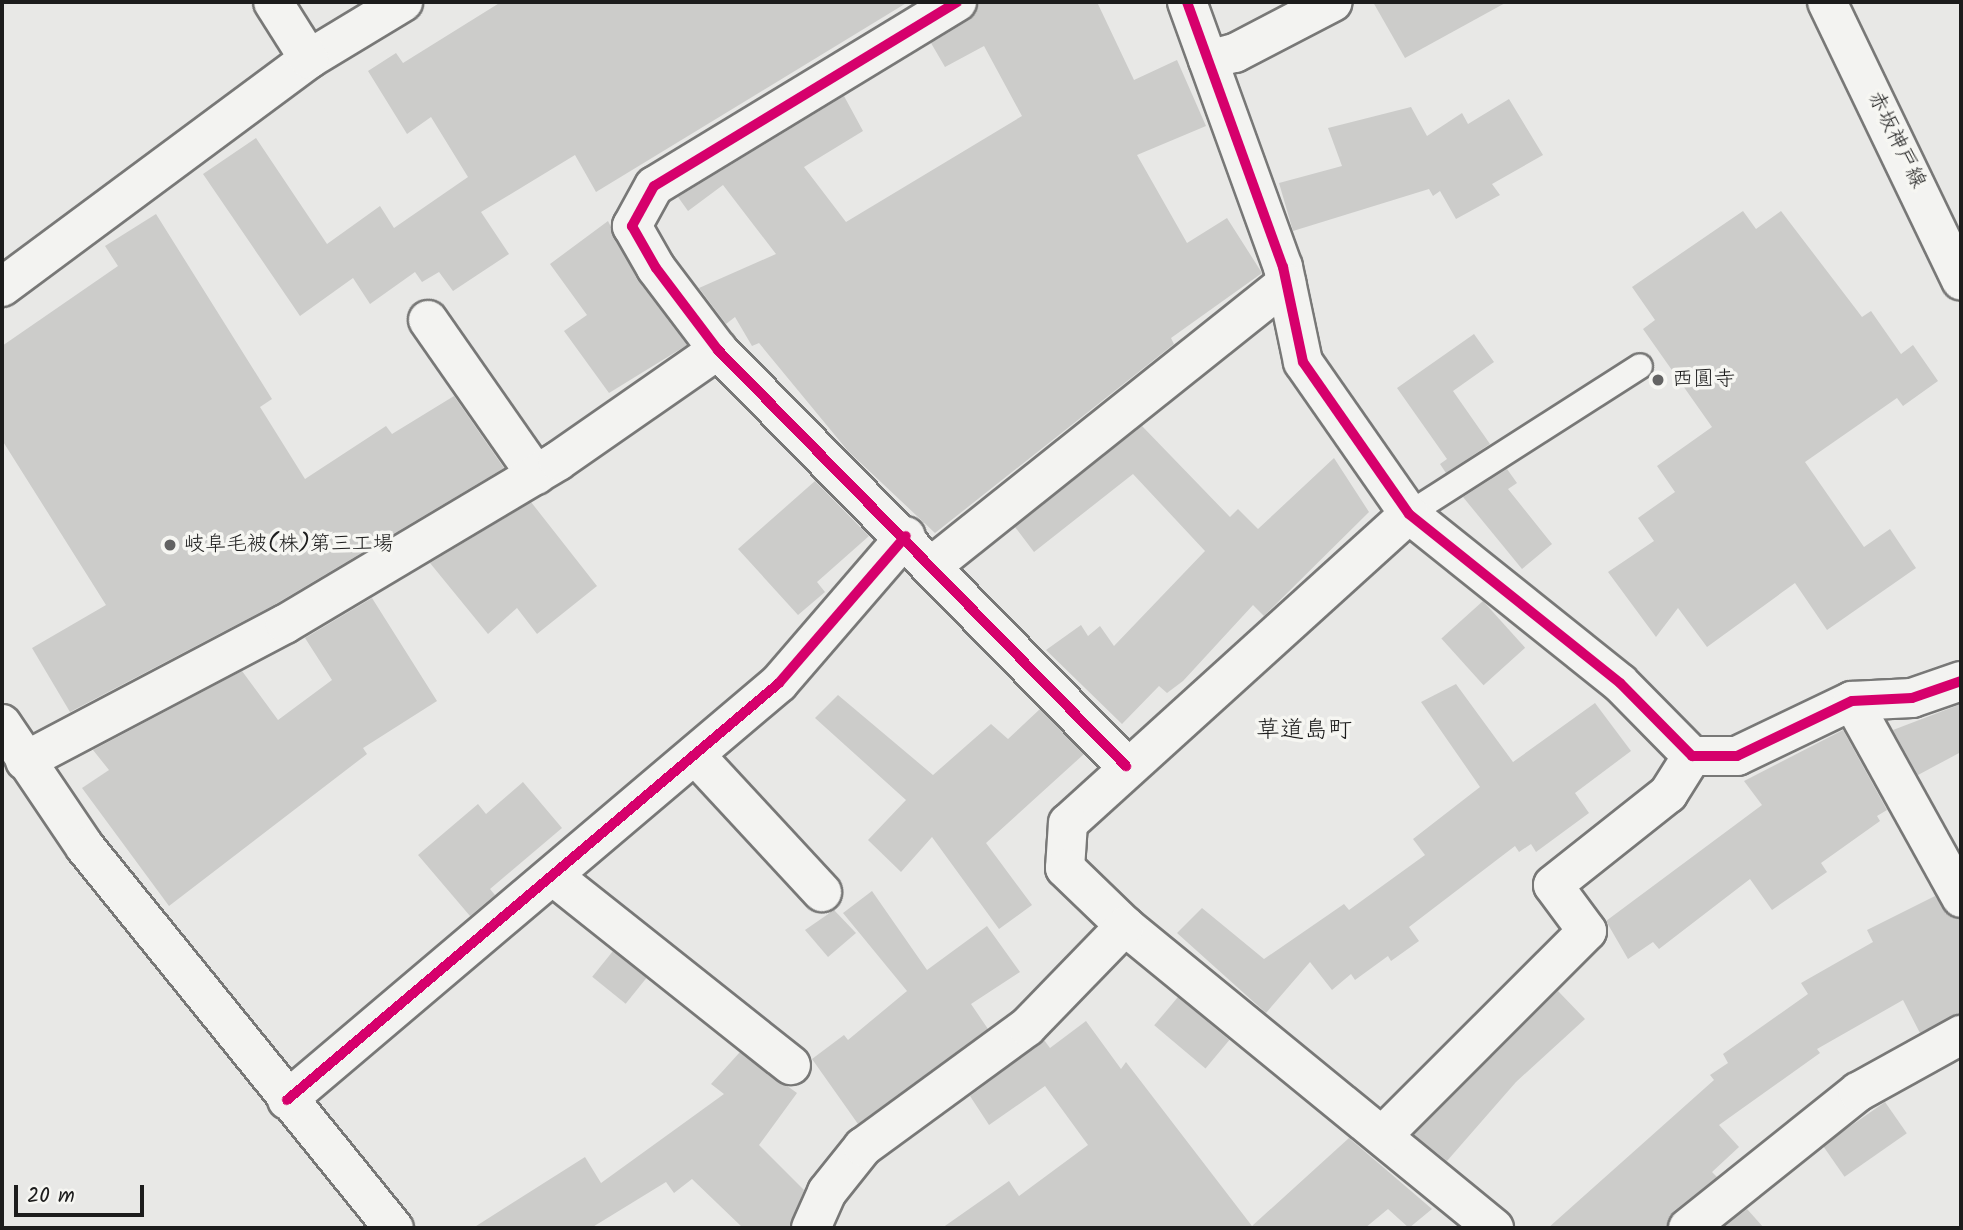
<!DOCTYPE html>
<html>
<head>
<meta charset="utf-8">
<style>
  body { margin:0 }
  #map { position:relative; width:1963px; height:1230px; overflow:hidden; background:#e8e8e6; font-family:Kalam,"Klee One",sans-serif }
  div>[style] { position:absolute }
  .building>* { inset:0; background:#ccccca; transform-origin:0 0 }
  .roads { filter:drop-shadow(2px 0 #787877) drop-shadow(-2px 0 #787877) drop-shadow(0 2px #787877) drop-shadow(0 -2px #787877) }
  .lane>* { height:24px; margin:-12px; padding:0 12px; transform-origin:12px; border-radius:12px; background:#f3f3f1 }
  .street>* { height:38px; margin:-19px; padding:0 19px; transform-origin:19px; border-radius:19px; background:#f3f3f1 }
  .secondary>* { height:38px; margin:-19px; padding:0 19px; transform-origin:19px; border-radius:19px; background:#f3f3f1 }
  .cycleway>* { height:10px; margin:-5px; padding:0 5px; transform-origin:5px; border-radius:5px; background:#d6006c }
  .dots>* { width:19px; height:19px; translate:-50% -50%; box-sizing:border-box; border:4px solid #f6f6f2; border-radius:50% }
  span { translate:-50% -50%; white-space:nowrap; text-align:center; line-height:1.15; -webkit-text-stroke:7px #f6f6f2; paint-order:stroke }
  .street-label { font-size:21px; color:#1c1c1c }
  .poi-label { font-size:21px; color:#1c1c1c }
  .left { translate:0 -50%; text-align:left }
  .quarter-label { font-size:24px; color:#1c1c1c }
  .frame { position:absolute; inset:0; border:4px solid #1c1c1c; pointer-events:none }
  .scale { position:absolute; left:14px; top:1185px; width:130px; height:32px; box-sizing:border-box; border:4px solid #1c1c1c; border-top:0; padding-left:9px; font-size:21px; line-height:24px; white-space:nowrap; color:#1c1c1c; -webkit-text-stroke:5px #f6f6f2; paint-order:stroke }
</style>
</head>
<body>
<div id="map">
  <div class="building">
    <div style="clip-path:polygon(501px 2px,908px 2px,596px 192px,575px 155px,481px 212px,509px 254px,453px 291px,439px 272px,422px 282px,415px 272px,370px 304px,353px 278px,300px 316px,203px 174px,256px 138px,327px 244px,380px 206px,394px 228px,468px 177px,431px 117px,407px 134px,368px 71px,396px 53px,403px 63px)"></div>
    <div style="clip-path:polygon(979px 2px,1097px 2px,1134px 80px,1177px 60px,1206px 126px,1137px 155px,1187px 243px,1227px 218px,1262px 273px,1171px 338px,1174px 344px,935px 533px,848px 451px,759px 343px,752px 346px,735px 317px,726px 324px,699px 288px,776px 254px,723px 185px,688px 211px,678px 197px,844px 96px,863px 131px,804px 167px,846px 222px,1022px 116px,984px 46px,945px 67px,931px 43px,969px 20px)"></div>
    <div style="clip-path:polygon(1373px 2px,1507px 2px,1405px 58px)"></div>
    <div style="clip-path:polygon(1509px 99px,1543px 155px,1492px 184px,1500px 195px,1456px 219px,1440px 191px,1433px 196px,1429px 189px,1293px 231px,1279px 183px,1342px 166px,1328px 128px,1411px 107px,1427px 136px,1462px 113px,1468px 124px)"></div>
    <div style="clip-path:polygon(1743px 211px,1756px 229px,1781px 211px,1862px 317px,1871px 311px,1901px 354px,1913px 345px,1938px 381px,1903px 406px,1897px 398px,1805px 462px,1864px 547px,1890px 529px,1916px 568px,1827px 630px,1795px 583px,1707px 647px,1678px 608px,1656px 637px,1608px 572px,1654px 541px,1638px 518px,1675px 492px,1657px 466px,1712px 427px,1643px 329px,1655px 320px,1632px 287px)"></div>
    <div style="clip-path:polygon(156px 214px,272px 399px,260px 407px,305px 479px,386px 426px,392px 434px,454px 396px,504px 468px,274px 605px,70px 712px,32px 648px,106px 605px,2px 440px,2px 346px,118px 266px,105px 246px)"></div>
    <div style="clip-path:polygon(608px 221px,637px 279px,687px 345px,609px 393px,564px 331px,587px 315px,550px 264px)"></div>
    <div style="clip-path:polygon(1474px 334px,1494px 362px,1453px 391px,1490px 444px,1446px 473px,1440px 464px,1447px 459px,1397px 388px)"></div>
    <div style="clip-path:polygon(1142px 426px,1230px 517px,1238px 509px,1258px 529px,1334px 458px,1369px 512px,1264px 616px,1253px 605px,1183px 681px,1167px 693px,1159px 686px,1122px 724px,1046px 650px,1081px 625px,1088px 636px,1100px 626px,1114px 646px,1205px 551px,1133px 474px,1034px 552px,1015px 527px)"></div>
    <div style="clip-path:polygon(1507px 469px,1517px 483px,1508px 489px,1552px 544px,1522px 569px,1463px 497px)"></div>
    <div style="clip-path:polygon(815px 481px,869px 536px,817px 582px,825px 592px,798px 615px,738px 549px)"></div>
    <div style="clip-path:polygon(531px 502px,597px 586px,537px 634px,517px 608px,488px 634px,430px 563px)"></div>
    <div style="clip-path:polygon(372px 598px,437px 701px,363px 748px,367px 754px,169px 906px,82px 788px,109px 770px,93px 750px,242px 671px,278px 720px,332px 680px,305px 638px)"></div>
    <div style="left:1483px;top:601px;width:63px;height:56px;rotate:48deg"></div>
    <div style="clip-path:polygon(1456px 684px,1513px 762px,1595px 703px,1631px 751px,1575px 793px,1589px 813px,1536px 852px,1531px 844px,1519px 852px,1515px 846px,1409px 927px,1419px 941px,1391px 961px,1388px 956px,1355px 980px,1351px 974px,1332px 990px,1310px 962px,1266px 1013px,1177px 933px,1202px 908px,1264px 959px,1344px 904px,1349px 910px,1425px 855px,1413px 839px,1480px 787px,1421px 702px)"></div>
    <div style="clip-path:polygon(838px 695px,933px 775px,991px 724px,1008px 739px,1040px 709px,1084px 754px,986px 843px,1032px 905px,999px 929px,932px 837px,901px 872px,868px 840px,906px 800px,815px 718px)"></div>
    <div style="clip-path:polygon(1961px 704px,1961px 752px,1918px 775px,1893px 730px)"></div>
    <div style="clip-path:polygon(1843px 730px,1887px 810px,1877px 816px,1880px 821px,1821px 863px,1827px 872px,1772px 910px,1750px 879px,1659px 949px,1653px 942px,1628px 959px,1606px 921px,1762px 805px,1744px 781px)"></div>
    <div style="clip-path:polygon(523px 782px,562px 828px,490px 889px,495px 895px,470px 916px,418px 855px,478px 804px,486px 814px)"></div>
    <div style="clip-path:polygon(872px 891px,927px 970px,987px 926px,1020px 972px,971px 1004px,988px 1029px,858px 1124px,812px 1059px,844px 1035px,848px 1040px,907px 991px,843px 913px)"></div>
    <div style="clip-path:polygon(1935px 896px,1949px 916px,1961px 920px,1961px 1013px,1920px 1033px,1903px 1000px,1817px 1049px,1820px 1053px,1719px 1125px,1739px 1147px,1712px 1172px,1717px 1177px,1674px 1211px,1667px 1228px,1548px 1228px,1714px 1080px,1710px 1075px,1728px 1063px,1723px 1054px,1808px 994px,1801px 983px,1873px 942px,1867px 930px)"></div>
    <div style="clip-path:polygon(834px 910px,856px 933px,828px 957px,805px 930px)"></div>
    <div style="left:613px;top:951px;width:43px;height:33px;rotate:39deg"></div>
    <div style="clip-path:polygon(1558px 991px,1585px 1019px,1516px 1082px,1447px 1161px,1414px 1135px)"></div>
    <div style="left:1178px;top:997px;width:67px;height:37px;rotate:40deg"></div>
    <div style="clip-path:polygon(1086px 1021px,1121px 1069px,1126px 1062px,1252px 1226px,1349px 1138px,1432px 1209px,1409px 1228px,1388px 1209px,1365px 1228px,942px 1228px,1009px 1181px,1019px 1196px,1088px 1145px,1045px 1086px,989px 1125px,970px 1096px,1044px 1040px,1050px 1048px)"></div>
    <div style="clip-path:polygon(740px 1052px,797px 1093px,759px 1145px,804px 1190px,789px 1228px,743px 1228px,692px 1179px,674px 1193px,666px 1182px,591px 1228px,473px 1228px,585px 1157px,601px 1183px,724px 1094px,711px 1084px)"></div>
    <div style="left:1885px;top:1102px;width:38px;height:76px;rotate:55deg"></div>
    <div style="clip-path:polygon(1747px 1209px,1764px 1228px,1723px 1228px)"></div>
  </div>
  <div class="roads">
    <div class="lane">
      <div style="left:1409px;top:514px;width:274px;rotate:-32.6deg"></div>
    </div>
    <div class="street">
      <div style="left:957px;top:2px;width:354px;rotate:148.7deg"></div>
      <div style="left:654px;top:186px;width:46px;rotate:118.8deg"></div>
      <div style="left:632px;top:226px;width:48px;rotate:60.3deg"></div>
      <div style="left:656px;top:268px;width:103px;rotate:52.9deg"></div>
      <div style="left:718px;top:350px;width:583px;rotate:45.56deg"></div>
      <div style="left:1187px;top:2px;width:282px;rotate:70.1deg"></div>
      <div style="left:1283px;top:267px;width:97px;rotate:78.1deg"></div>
      <div style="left:1303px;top:362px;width:185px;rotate:55.1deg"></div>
      <div style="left:1409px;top:514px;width:270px;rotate:38.7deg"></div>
      <div style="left:1620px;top:683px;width:103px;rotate:45.4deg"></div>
      <div style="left:1692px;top:756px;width:45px"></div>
      <div style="left:1737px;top:756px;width:127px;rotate:-25.6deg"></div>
      <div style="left:1852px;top:701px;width:60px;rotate:-2.9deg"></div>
      <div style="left:1912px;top:698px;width:52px;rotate:-19.1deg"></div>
      <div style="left:309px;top:59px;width:110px;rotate:-31.2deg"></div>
      <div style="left:1208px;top:60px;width:28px;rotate:-15deg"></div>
      <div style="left:1235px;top:53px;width:110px;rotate:-27.5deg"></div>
      <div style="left:2px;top:287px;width:382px;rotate:-36.6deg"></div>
      <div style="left:309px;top:59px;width:67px;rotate:-122.3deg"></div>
      <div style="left:428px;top:320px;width:189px;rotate:55.1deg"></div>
      <div style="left:1409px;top:514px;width:460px;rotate:137.8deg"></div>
      <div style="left:1068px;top:823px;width:45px;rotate:93.8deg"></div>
      <div style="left:1065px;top:868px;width:83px;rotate:44deg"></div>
      <div style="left:1125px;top:926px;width:477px;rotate:39.3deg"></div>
      <div style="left:933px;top:565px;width:452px;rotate:-38.6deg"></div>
      <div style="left:1852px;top:701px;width:225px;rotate:61deg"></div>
      <div style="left:2px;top:724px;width:148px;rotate:56deg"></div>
      <div style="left:85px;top:847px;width:491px;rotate:51deg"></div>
      <div style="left:695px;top:755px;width:187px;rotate:47.2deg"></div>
      <div style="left:25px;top:761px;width:294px;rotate:-27.8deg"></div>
      <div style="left:285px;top:624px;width:318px;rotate:-30.8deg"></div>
      <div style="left:558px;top:461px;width:195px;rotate:-34.8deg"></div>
      <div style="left:553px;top:876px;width:304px;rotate:38.5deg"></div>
      <div style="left:287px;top:1100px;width:645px;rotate:-40.28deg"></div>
      <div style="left:779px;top:683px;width:194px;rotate:-49.2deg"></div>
      <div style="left:1384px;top:1134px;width:287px;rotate:-45deg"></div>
      <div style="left:1587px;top:931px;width:57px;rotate:-126.5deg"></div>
      <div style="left:1553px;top:885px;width:147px;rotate:-38.4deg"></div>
      <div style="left:1668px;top:794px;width:45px;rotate:-57.7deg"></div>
      <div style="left:811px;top:1228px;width:39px;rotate:-66deg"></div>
      <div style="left:827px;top:1192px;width:58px;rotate:-51.3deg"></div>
      <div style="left:863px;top:1147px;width:203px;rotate:-36.2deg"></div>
      <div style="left:1027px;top:1027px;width:141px;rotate:-45.9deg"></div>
      <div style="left:1688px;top:1228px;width:218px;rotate:-38.7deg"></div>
      <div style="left:1858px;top:1092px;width:118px;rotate:-29deg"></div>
    </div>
    <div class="secondary">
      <div style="left:1827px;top:2px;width:309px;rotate:64.3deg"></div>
    </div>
  </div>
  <div class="cycleway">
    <div style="left:957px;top:2px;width:354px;rotate:148.7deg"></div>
    <div style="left:654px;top:186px;width:46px;rotate:118.8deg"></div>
    <div style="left:632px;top:226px;width:48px;rotate:60.3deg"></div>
    <div style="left:656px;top:268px;width:103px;rotate:52.9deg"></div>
    <div style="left:718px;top:350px;width:583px;rotate:45.56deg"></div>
    <div style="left:1187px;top:2px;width:282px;rotate:70.1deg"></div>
    <div style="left:1283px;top:267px;width:97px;rotate:78.1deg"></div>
    <div style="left:1303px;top:362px;width:185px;rotate:55.1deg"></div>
    <div style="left:1409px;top:514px;width:270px;rotate:38.7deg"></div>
    <div style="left:1620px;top:683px;width:103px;rotate:45.4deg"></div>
    <div style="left:1692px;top:756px;width:45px"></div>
    <div style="left:1737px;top:756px;width:127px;rotate:-25.6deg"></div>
    <div style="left:1852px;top:701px;width:60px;rotate:-2.9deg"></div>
    <div style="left:1912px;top:698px;width:52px;rotate:-19.1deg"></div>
    <div style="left:287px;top:1100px;width:645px;rotate:-40.28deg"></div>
    <div style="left:779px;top:683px;width:194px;rotate:-49.2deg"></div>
  </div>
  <div class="dots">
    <div style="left:1658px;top:380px;background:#636363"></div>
    <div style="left:170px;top:545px;background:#636363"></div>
  </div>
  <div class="street-label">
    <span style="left:1896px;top:140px;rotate:64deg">赤坂神戸線</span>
  </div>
  <div class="poi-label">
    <span class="left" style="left:1672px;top:380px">西圓寺</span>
    <span class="left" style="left:184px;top:545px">岐阜毛被(株)第三工場</span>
  </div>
  <div class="quarter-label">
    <span style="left:1304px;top:731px">草道島町</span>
  </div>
  <div class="frame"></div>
  <div class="scale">20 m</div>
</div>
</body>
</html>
